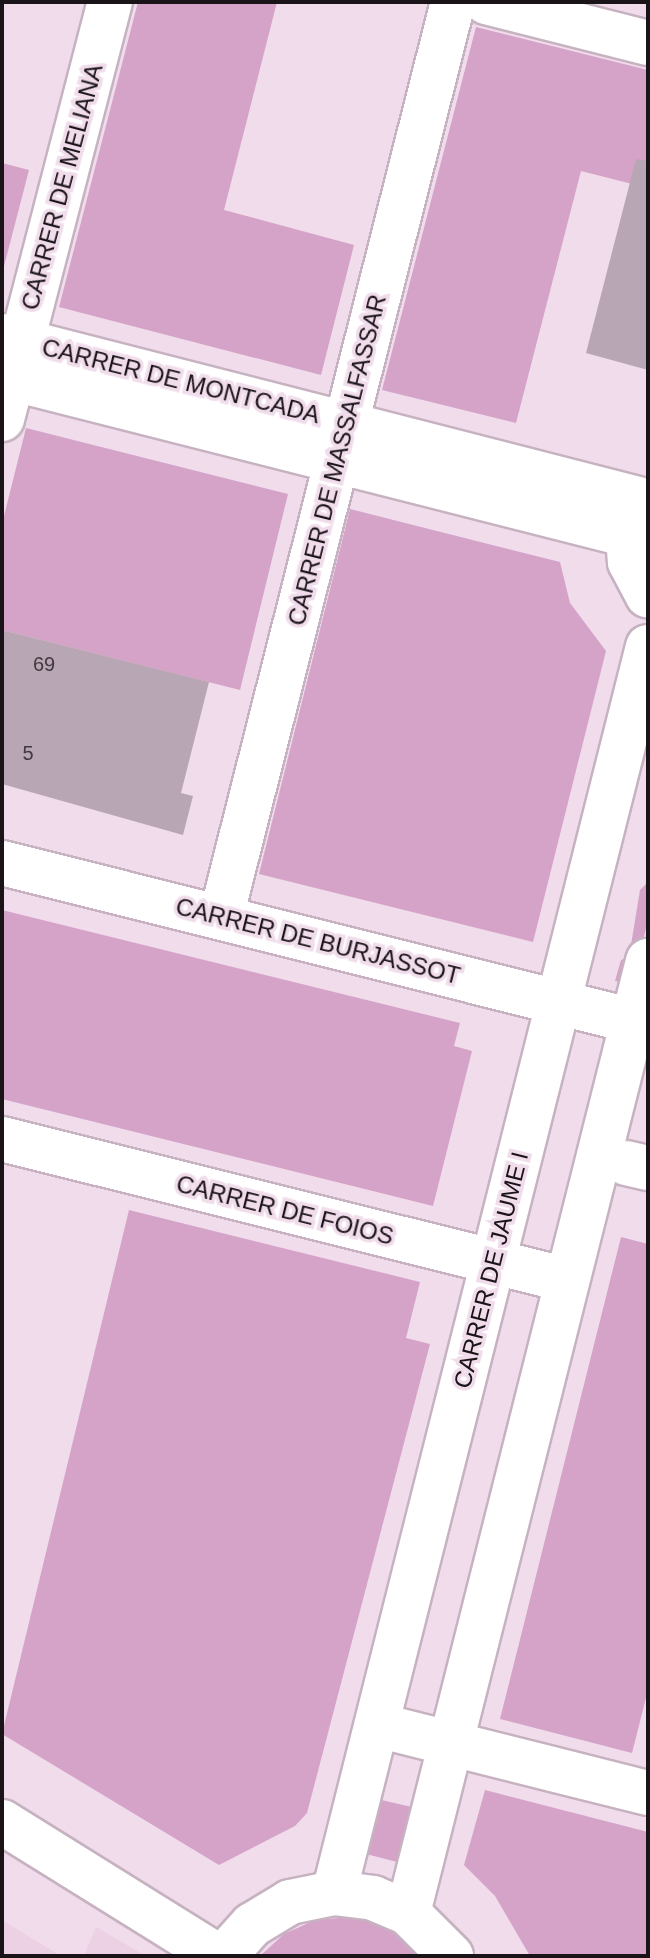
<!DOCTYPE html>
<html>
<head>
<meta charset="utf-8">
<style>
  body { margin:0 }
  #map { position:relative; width:650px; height:1958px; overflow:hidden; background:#f0dceb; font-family:Helvetica,sans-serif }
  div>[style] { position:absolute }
  .built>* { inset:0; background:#ecd0e4 }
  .green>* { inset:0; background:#d5a3c8 }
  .building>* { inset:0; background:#b9a6b4 }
  .roads { filter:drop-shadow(2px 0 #c6b2c0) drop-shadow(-2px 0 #c6b2c0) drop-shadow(0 2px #c6b2c0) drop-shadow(0 -2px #c6b2c0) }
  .minor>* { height:44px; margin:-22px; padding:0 22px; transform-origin:22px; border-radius:22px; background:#fff }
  span { translate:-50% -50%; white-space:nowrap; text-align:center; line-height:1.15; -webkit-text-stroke:7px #f0dceb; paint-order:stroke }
  .number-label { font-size:20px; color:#42383f }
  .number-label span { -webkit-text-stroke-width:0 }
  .street-label { font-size:24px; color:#1a1318 }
  .frame { position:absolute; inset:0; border:4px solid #1a1318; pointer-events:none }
</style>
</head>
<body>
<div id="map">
  <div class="built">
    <div style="clip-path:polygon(2px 1919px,2px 1920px,61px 1956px,2px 1956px)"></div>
    <div style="clip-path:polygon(96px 1927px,146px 1956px,84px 1956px)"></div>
  </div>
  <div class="green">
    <div style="clip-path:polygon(138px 2px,277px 2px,224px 210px,354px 245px,321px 375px,59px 307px)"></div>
    <div style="clip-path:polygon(476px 27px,648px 70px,648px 188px,581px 171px,516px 423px,382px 390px)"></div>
    <div style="clip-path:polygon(2px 163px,29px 170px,2px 274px)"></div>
    <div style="clip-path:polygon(26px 428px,288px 494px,240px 690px,2px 630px,2px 524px)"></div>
    <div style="clip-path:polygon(350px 509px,560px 562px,570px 603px,606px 651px,533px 942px,259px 874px)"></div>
    <div style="clip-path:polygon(648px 882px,648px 920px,635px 973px,623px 982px,615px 981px,621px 960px,629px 957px,640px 890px)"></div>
    <div style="clip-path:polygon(2px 910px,460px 1023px,454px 1046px,472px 1051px,433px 1206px,2px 1099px)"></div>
    <div style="clip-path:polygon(129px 1210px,420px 1282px,406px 1338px,430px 1344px,307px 1813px,295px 1826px,219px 1865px,2px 1734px)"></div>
    <div style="clip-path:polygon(621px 1237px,648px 1244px,648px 1690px,632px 1753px,500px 1719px)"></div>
    <div style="clip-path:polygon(512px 1285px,402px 1721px,398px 1718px,502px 1294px)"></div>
    <div style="clip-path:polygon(485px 1790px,648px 1832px,648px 1956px,530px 1956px,495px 1896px,464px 1865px)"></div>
    <div style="clip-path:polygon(377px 1799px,425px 1810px,405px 1864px,366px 1854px)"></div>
    <div style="clip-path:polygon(352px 1917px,388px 1927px,424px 1956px,260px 1956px,284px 1934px,315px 1920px)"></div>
  </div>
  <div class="building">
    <div style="clip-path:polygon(636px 159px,648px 161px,648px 370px,586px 353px)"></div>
    <div style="clip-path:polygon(2px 630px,209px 682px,181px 793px,193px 796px,183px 835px,2px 784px)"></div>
  </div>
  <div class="roads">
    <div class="minor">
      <div style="left:486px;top:2px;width:167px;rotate:14.2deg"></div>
      <div style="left:2px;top:336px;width:657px;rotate:14.37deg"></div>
      <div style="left:2px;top:376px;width:646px;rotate:14.25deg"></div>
      <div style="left:2px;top:419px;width:431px;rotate:-75.5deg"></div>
      <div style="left:635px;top:507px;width:29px;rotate:104deg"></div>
      <div style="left:628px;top:535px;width:27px;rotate:86deg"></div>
      <div style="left:630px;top:562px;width:38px;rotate:62deg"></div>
      <div style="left:2px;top:863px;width:650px;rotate:14.06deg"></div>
      <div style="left:221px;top:917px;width:944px;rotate:-75.77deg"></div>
      <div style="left:2px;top:1139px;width:582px;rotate:14.01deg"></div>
      <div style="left:626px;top:1163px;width:23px;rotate:13deg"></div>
      <div style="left:377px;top:1725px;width:279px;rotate:14.1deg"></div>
      <div style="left:2px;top:1822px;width:253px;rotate:31.9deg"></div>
      <div style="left:334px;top:1893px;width:1285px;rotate:-75.86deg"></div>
      <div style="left:408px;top:1913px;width:982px;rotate:-75.85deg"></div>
      <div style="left:224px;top:1956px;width:42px;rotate:-47.9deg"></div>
      <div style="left:252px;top:1925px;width:44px;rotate:-31.2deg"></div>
      <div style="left:290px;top:1902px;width:45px;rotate:-11.6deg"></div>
      <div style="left:334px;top:1893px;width:39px;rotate:7deg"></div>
      <div style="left:373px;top:1898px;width:38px;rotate:23deg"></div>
      <div style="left:408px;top:1913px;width:61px;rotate:45deg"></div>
    </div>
  </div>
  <div class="number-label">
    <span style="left:44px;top:664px">69</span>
    <span style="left:28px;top:753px">5</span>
  </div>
  <div class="street-label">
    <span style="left:62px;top:187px;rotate:-75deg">CARRER DE MELIANA</span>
    <span style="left:181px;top:381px;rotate:14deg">CARRER DE MONTCADA</span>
    <span style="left:337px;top:460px;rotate:-76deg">CARRER DE MASSALFASSAR</span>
    <span style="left:318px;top:941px;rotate:14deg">CARRER DE BURJASSOT</span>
    <span style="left:285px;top:1210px;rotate:14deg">CARRER DE FOIOS</span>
    <span style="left:491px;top:1270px;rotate:-76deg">CARRER DE JAUME I</span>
  </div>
  <div class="frame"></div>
</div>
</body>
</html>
